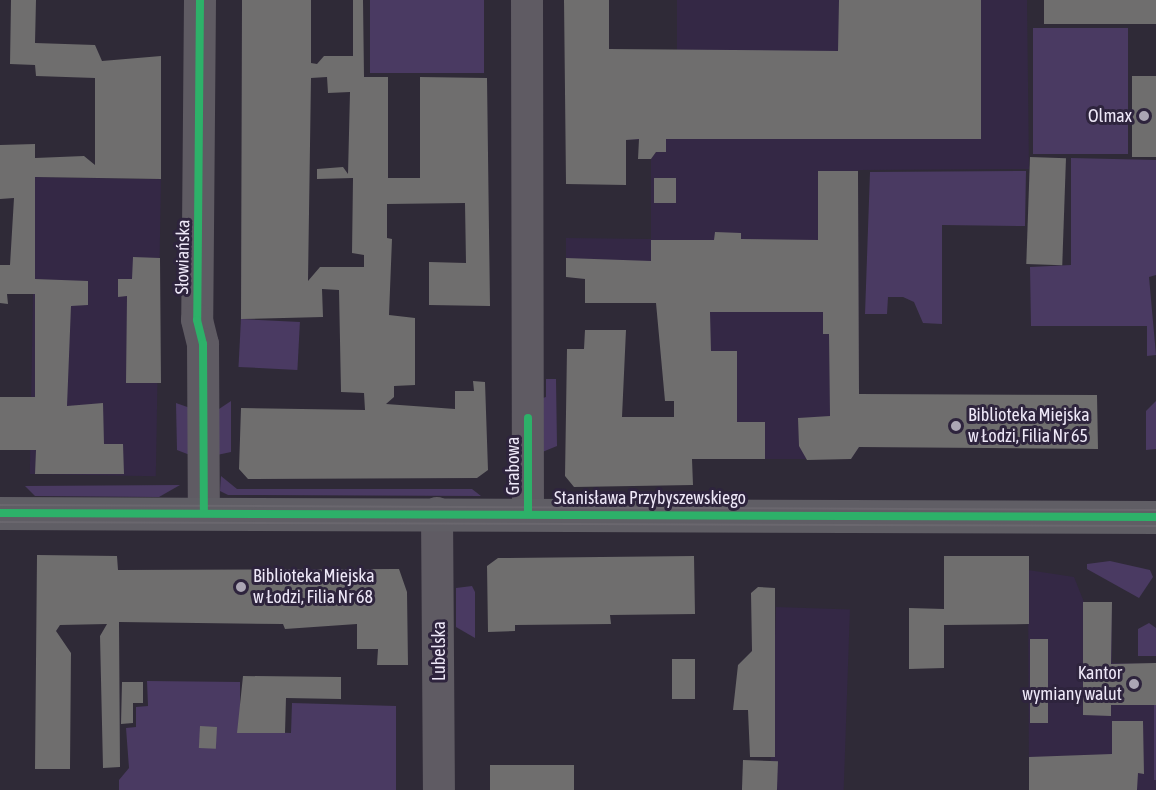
<!DOCTYPE html>
<html>
<head>
<meta charset="utf-8">
<style>
  body { margin:0 }
  #map { position:relative; width:1156px; height:790px; overflow:hidden; background:#2f2a37; font-family:"Asap Condensed",sans-serif }
  div>[style] { position:absolute }
  .built>* { inset:0; background:#342845; transform-origin:0 0 }
  .green>* { inset:0; background:#4a3a62; transform-origin:0 0 }
  .building>* { inset:0; background:#6f6e6e; transform-origin:0 0 }
  .street>* { height:32px; margin:-16px; padding:0 16px; transform-origin:16px; border-radius:16px; background:#5f5b63 }
  .secondary>* { height:33px; margin:-16.5px; padding:0 16.5px; transform-origin:16.5px; border-radius:16.5px; background:#605e65 }
  .tram>* { height:1.5px; margin:-0.75px; padding:0 0.75px; transform-origin:0.75px; border-radius:0.75px; background:#6a676e }
  .cycleway>* { height:8px; margin:-4px; padding:0 4px; transform-origin:4px; border-radius:4px; background:#2db169 }
  .dots>* { width:16px; height:16px; translate:-50% -50%; box-sizing:border-box; border:3px solid #2e243d; border-radius:50% }
  span { translate:-50% -50%; white-space:nowrap; text-align:center; line-height:1.15; -webkit-text-stroke:6px #2e243d; paint-order:stroke }
  .poi-label { font-size:18px; color:#eee8f8 }
  .right { translate:-100% -50%; text-align:right }
  .left { translate:0 -50%; text-align:left }
  .street-label { font-size:18px; color:#eee8f8 }
</style>
</head>
<body>
<div id="map">
  <div class="built">
    <div style="clip-path:polygon(677px 0,1027px 0,1029px 169px,858px 170px,859px 447px,851px 459px,692px 459px,691px 416px,651px 279px,566px 277px,566px 238px,651px 239px,651px 159px,665px 139px,626px 140px,677px 50px)"></div>
    <div style="left:35px;top:177px;width:126px;height:297px;rotate:1deg"></div>
    <div style="clip-path:polygon(1028px 570px,1074px 577px,1084px 602px,1112px 602px,1112px 663px,1156px 664px,1156px 790px,1029px 790px)"></div>
    <div style="left:776px;top:607px;width:74px;height:183px;rotate:2deg"></div>
  </div>
  <div class="green">
    <div style="left:370px;top:0;width:114px;height:73px"></div>
    <div style="left:1128px;top:28px;width:126px;height:95px;rotate:90deg"></div>
    <div style="clip-path:polygon(1071px 158px,1156px 160px,1156px 275px,1149px 277px,1156px 355px,1147px 356px,1147px 326px,1031px 326px,1030px 267px,1071px 265px)"></div>
    <div style="clip-path:polygon(1026px 171px,1025px 226px,942px 225px,942px 324px,923px 323px,914px 302px,903px 297px,888px 297px,887px 314px,865px 314px,870px 172px)"></div>
    <div style="left:241px;top:319px;width:59px;height:48px;rotate:3deg"></div>
    <div style="clip-path:polygon(546px 379px,556px 379px,557px 446px,535px 455px,536px 400px,546px 397px)"></div>
    <div style="clip-path:polygon(231px 401px,231px 452px,217px 455px,216px 411px)"></div>
    <div style="clip-path:polygon(1156px 401px,1156px 449px,1146px 450px,1146px 411px)"></div>
    <div style="clip-path:polygon(176px 403px,193px 409px,195px 457px,177px 450px)"></div>
    <div style="clip-path:polygon(221px 476px,237px 489px,472px 489px,481px 496px,228px 495px,220px 491px)"></div>
    <div style="clip-path:polygon(180px 485px,159px 497px,35px 496px,25px 486px)"></div>
    <div style="clip-path:polygon(1110px 561px,1150px 570px,1153px 577px,1139px 598px,1087px 569px,1087px 564px)"></div>
    <div style="clip-path:polygon(472px 586px,475px 592px,475px 638px,456px 627px,456px 588px)"></div>
    <div style="clip-path:polygon(1149px 623px,1156px 628px,1156px 656px,1138px 656px,1138px 629px)"></div>
    <div style="clip-path:polygon(147px 681px,240px 682px,240px 731px,291px 733px,292px 703px,396px 706px,396px 790px,119px 790px,119px 780px,129px 768px,126px 728px,136px 727px,136px 707px,148px 706px)"></div>
    <div style="left:1154px;top:705px;width:2px;height:75px"></div>
  </div>
  <div class="building">
    <div style="clip-path:polygon(11px 0,36px 0,35px 43px,95px 45px,102px 61px,161px 56px,161px 179px,35px 177px,35px 279px,88px 281px,88px 305px,71px 306px,67px 406px,103px 403px,104px 444px,123px 444px,124px 474px,35px 474px,36px 450px,0 450px,0 397px,35px 397px,35px 294px,7px 294px,8px 304px,0 303px,0 265px,10px 265px,14px 198px,0 199px,0 145px,35px 144px,35px 158px,84px 156px,95px 165px,95px 78px,36px 76px,35px 65px,10px 64px)"></div>
    <div style="clip-path:polygon(evenodd,242px 0,311px 0,311px 63px,317px 64px,324px 56px,353px 56px,353px 0,363px 0,364px 77px,388px 77px,388px 178px,420px 178px,420px 77px,487px 78px,490px 306px,429px 305px,429px 262px,466px 263px,465px 203px,387px 204px,387px 238px,392px 239px,389px 315px,415px 318px,415px 385px,394px 386px,394px 397px,386px 404px,455px 409px,455px 391px,474px 391px,473px 381px,485px 382px,488px 470px,477px 478px,248px 479px,239px 469px,241px 408px,365px 410px,364px 393px,341px 392px,339px 290px,322px 289px,323px 317px,241px 319px,242px 0,327px 77px,328px 93px,350px 92px,348px 174px,343px 167px,317px 169px,317px 179px,353px 178px,352px 253px,364px 255px,364px 267px,320px 267px,308px 281px,311px 78px,327px 77px)"></div>
    <div style="clip-path:polygon(564px 0,609px 0,609px 49px,838px 51px,839px 0,981px 0,981px 139px,666px 139px,666px 152px,656px 152px,651px 159px,638px 159px,639px 139px,626px 140px,626px 185px,566px 184px)"></div>
    <div style="left:1044px;top:0;width:112px;height:24px"></div>
    <div style="left:1132px;top:76px;width:24px;height:81px"></div>
    <div style="left:1030px;top:157px;width:36px;height:107px;rotate:2deg"></div>
    <div style="clip-path:polygon(818px 171px,858px 171px,859px 394px,1097px 395px,1098px 449px,859px 447px,851px 459px,807px 460px,799px 446px,798px 418px,830px 416px,829px 334px,823px 334px,823px 312px,710px 312px,711px 351px,737px 351px,737px 422px,765px 422px,765px 459px,692px 459px,693px 485px,574px 487px,565px 476px,567px 349px,584px 349px,585px 330px,626px 330px,622px 417px,674px 417px,674px 401px,665px 401px,656px 303px,585px 303px,585px 279px,566px 277px,566px 258px,651px 261px,651px 240px,714px 240px,715px 232px,741px 233px,741px 239px,818px 240px)"></div>
    <div style="left:654px;top:178px;width:22px;height:25px"></div>
    <div style="clip-path:polygon(133px 257px,160px 258px,161px 383px,126px 383px,127px 296px,118px 297px,118px 279px,132px 279px)"></div>
    <div style="clip-path:polygon(37px 555px,117px 556px,118px 570px,399px 569px,407px 592px,408px 665px,377px 665px,378px 649px,357px 649px,357px 624px,285px 629px,283px 624px,119px 622px,120px 767px,103px 768px,100px 636px,107px 624px,60px 625px,56px 631px,71px 653px,70px 769px,35px 769px)"></div>
    <div style="clip-path:polygon(694px 556px,695px 614px,610px 615px,611px 624px,515px 625px,515px 631px,488px 632px,487px 566px,498px 558px)"></div>
    <div style="clip-path:polygon(944px 556px,1029px 556px,1029px 624px,944px 625px,944px 668px,909px 669px,909px 608px,944px 609px)"></div>
    <div style="clip-path:polygon(758px 587px,775px 588px,775px 757px,750px 757px,748px 710px,733px 710px,738px 665px,752px 651px,751px 593px)"></div>
    <div style="clip-path:polygon(1083px 602px,1112px 602px,1111px 664px,1156px 663px,1156px 705px,1111px 705px,1111px 716px,1083px 715px)"></div>
    <div style="left:1030px;top:639px;width:18px;height:84px"></div>
    <div style="left:672px;top:659px;width:23px;height:40px"></div>
    <div style="clip-path:polygon(243px 676px,341px 677px,341px 699px,286px 698px,285px 733px,237px 733px)"></div>
    <div style="clip-path:polygon(122px 682px,143px 682px,143px 703px,133px 703px,133px 723px,121px 724px)"></div>
    <div style="clip-path:polygon(1112px 721px,1143px 721px,1144px 774px,1138px 773px,1137px 790px,1029px 790px,1029px 757px,1112px 754px)"></div>
    <div style="left:200px;top:726px;width:17px;height:22px;rotate:3deg"></div>
    <div style="left:743px;top:760px;width:35px;height:30px;rotate:2deg"></div>
    <div style="left:490px;top:765px;width:84px;height:25px"></div>
  </div>
  <div class="street">
    <div style="left:200px;top:0;width:320px;rotate:90.5deg"></div>
    <div style="left:197px;top:320px;width:25px;rotate:76deg"></div>
    <div style="left:203px;top:344px;width:169px;rotate:89.7deg"></div>
    <div style="left:527px;top:0;width:513px;rotate:89.89deg"></div>
    <div style="left:437px;top:513px;width:277px;rotate:89.6deg"></div>
  </div>
  <div class="secondary">
    <div style="left:0;top:513px;width:1156px;rotate:0.2deg"></div>
  </div>
  <div class="tram">
    <div style="left:0;top:505px;width:1156px;rotate:0.25deg"></div>
    <div style="left:0;top:522px;width:1156px;rotate:0.2deg"></div>
  </div>
  <div class="cycleway">
    <div style="left:200px;top:0;width:320px;rotate:90.5deg"></div>
    <div style="left:197px;top:320px;width:25px;rotate:76deg"></div>
    <div style="left:203px;top:344px;width:169px;rotate:89.7deg"></div>
    <div style="left:528px;top:418px;width:95px;rotate:90deg"></div>
    <div style="left:0;top:513px;width:1156px;rotate:0.2deg"></div>
  </div>
  <div class="dots">
    <div style="left:1144px;top:116px;background:#aba6b4"></div>
    <div style="left:956px;top:426px;background:#aba6b4"></div>
    <div style="left:241px;top:587px;background:#aba6b4"></div>
    <div style="left:1134px;top:684px;background:#aba6b4"></div>
  </div>
  <div class="poi-label">
    <span class="right" style="left:1132px;top:116px">Olmax</span>
    <span class="left" style="left:968px;top:426px">Biblioteka Miejska<br>w Łodzi, Filia Nr 65</span>
    <span class="left" style="left:253px;top:587px">Biblioteka Miejska<br>w Łodzi, Filia Nr 68</span>
    <span class="right" style="left:1122px;top:684px">Kantor<br>wymiany walut</span>
  </div>
  <div class="street-label">
    <span style="left:183px;top:257px;rotate:-89deg">Słowiańska</span>
    <span style="left:513px;top:466px;rotate:-90deg">Grabowa</span>
    <span style="left:650px;top:498px">Stanisława Przybyszewskiego</span>
    <span style="left:439px;top:651px;rotate:-90deg">Lubelska</span>
  </div>
</div>
</body>
</html>
